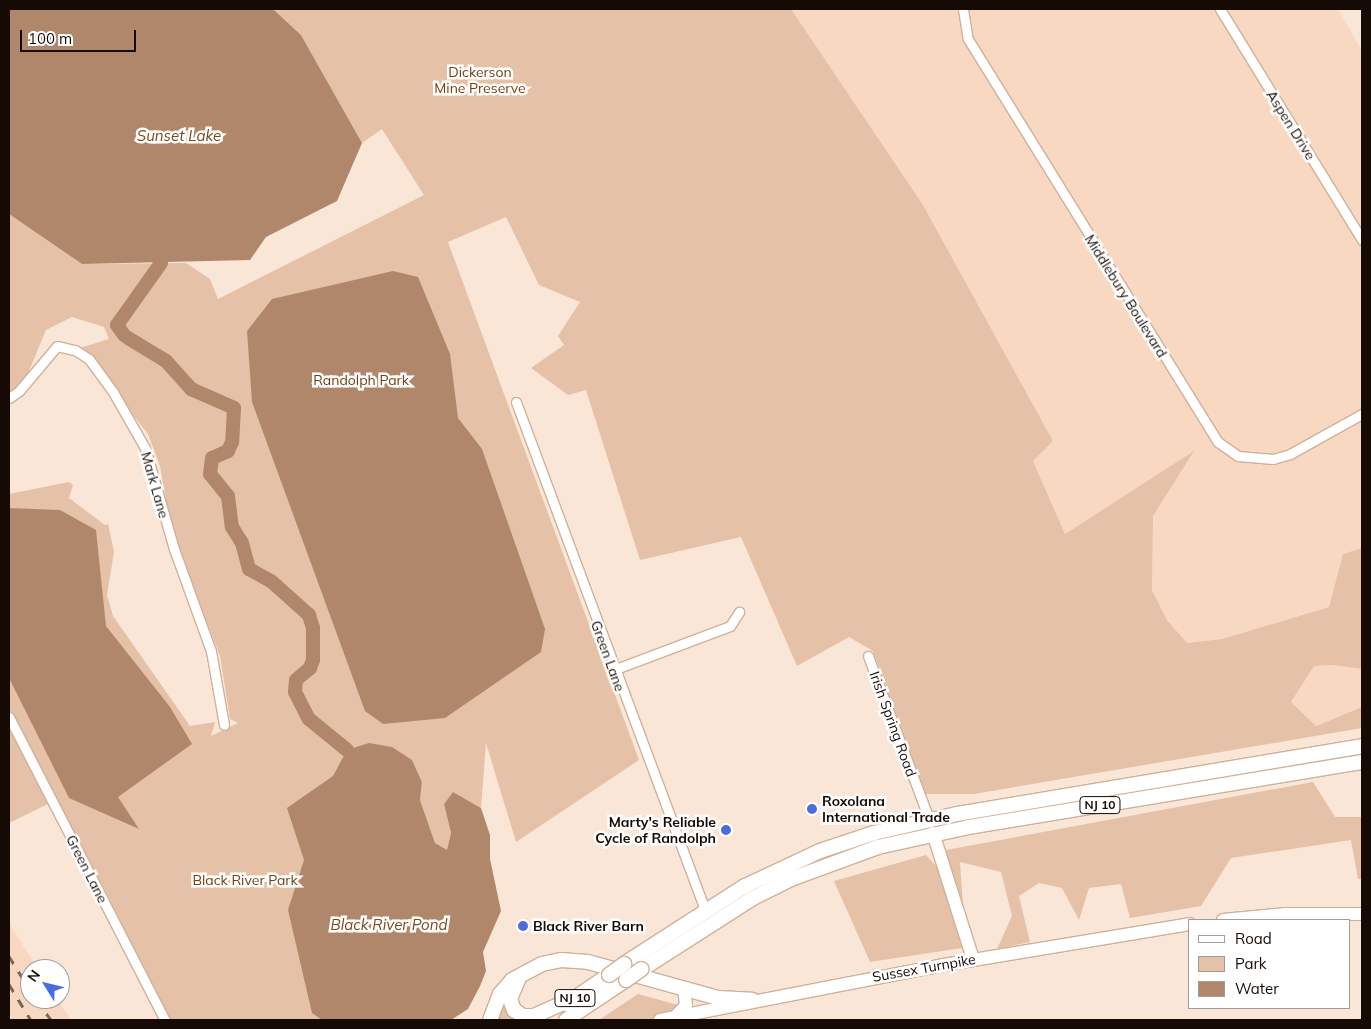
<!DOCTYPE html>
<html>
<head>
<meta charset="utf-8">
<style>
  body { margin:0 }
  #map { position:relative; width:1371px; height:1029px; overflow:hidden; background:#fae6d7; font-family:Mulish,sans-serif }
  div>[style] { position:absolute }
  .built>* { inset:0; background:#f9d8c1 }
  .green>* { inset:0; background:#e5c1a7 }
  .water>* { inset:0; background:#b0876a }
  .river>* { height:14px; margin:-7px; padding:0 7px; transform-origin:7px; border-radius:7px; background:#b0876a }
  .roads { filter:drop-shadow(1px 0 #d1b099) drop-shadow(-1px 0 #d1b099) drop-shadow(0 1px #d1b099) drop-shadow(0 -1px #d1b099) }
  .minor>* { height:9px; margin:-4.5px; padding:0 4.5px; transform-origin:4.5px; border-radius:4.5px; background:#fff }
  .secondary>* { height:12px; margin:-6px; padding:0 6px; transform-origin:6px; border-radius:6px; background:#fff }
  .trunk>* { height:14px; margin:-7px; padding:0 7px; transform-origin:7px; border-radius:7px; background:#fff }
  .rail>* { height:2.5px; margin-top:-1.25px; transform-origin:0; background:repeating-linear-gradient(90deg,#77685e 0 9px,transparent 0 18px) }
  .bridges { filter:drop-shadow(1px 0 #d1b099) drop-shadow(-1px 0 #d1b099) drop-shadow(0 1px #d1b099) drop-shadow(0 -1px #d1b099) }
  .trunk-bridge>* { height:14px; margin:-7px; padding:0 7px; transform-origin:7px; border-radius:7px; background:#fff }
  .dots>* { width:14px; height:14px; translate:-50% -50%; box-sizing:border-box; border:2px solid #fff; border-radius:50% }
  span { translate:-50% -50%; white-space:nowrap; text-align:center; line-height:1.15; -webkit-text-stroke:5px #fff; paint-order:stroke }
  .shield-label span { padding:1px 4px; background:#fff; border:1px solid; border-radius:4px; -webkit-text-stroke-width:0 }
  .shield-label { font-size:12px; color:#160b04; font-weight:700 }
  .park-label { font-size:14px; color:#733e0c }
  .street-label { font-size:14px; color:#160b04 }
  .poi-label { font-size:14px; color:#160b04; font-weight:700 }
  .left { translate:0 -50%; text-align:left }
  .right { translate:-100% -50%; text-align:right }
  .water-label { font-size:15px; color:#7d4719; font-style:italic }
  .frame { position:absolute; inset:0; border:10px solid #160b04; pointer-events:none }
  .legend { position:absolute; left:1188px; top:919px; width:162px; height:90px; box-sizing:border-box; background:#fff; border:1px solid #a29d9b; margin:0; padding:6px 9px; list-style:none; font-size:15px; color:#160b04 }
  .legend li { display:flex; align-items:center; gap:10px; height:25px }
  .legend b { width:25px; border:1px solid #a29d9b }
  .north { position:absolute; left:20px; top:959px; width:50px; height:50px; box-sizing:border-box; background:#fff; border:1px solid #a29d9b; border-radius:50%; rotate:306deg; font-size:14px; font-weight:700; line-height:20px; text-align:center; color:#160b04 }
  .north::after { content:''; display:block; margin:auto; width:18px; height:22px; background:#496de0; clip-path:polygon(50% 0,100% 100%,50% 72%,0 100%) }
  .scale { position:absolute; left:20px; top:30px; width:116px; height:22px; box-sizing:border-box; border:2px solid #160b04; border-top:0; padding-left:6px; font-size:15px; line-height:18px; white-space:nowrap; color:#160b04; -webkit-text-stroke:4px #fff; paint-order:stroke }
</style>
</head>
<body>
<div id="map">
  <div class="built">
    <div style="clip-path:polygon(791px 9px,1338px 9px,1362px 51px,1362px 548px,1343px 554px,1329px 607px,1222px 639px,1187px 643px,1167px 620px,1152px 590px,1153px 516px,1193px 452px,1065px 534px,1033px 461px,1053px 441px,923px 205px)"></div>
    <div style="clip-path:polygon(1333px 665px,1362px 669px,1362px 707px,1315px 726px,1291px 702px,1313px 666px)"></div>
    <div style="clip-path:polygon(9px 923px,38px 969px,30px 969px,30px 999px,57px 999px,71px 1020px,9px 1020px)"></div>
  </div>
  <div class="green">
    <div style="clip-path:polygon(273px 9px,791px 9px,923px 205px,1053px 441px,1033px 461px,1065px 534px,1194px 451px,1153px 516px,1152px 590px,1167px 620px,1187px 643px,1222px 639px,1329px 607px,1343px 554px,1362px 548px,1362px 669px,1333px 665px,1314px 666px,1291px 702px,1316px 726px,1362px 707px,1362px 728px,974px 794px,925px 794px,873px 651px,849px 637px,797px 666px,741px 537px,640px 560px,586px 390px,568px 395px,531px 368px,564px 345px,558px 336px,580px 302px,539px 285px,506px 217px,448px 242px,639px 760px,516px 842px,486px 743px,481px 808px,453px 792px,444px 804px,451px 833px,447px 851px,435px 843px,420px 800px,422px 782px,412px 760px,424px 1020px,168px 1020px,106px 892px,54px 801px,9px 823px,9px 494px,69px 482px,73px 485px,69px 498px,105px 525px,108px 524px,114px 552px,107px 595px,113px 616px,190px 726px,215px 722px,211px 736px,238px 723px,230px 719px,220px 656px,171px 529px,160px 466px,148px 434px,80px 348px,109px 339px,104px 327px,72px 317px,46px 330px,19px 395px,9px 401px,9px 214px,82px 264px,186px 263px,210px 279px,218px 299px,424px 195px,382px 129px,362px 143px,301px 35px)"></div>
    <div style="clip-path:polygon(1313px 782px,1335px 817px,1362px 817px,1362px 879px,1358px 879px,1351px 840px,1231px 858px,1201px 906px,1130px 918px,1121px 884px,1089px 888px,1079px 920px,1062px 888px,1039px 883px,1019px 896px,1030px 942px,997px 949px,1012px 916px,1001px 872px,960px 862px,963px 906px,948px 863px,946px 850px)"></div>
    <div style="clip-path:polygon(926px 855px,937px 867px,962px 948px,870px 962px,834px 881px)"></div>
    <div style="clip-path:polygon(638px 994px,700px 1011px,656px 1020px,599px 1020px)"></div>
    <div style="clip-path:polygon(503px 998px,518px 1020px,494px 1020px)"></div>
  </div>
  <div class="water">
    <div style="clip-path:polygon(9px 9px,273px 9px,301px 35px,362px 143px,337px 201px,266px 237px,250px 260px,82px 264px,9px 214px)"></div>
    <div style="clip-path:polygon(393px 271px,418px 277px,450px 354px,458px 418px,482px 449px,545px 629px,541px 652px,445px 718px,383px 724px,365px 711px,252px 402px,247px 331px,272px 299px)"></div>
    <div style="clip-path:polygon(9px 508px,60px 510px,96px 530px,106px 626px,170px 707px,192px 744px,118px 797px,139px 829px,69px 798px,9px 678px)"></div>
    <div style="clip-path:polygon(369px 743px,392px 747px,412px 760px,422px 782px,420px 800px,435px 843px,447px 850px,451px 833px,444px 804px,453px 792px,481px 808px,490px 835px,490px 859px,501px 911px,483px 952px,486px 971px,480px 986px,468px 1009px,451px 1020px,322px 1020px,312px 1013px,288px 910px,304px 860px,287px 808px,333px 776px,347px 750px)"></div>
  </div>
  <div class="river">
    <div style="left:124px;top:335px;width:12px;rotate:-125deg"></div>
    <div style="left:117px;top:325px;width:76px;rotate:-54.6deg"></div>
    <div style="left:128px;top:338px;width:44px;rotate:31.2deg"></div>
    <div style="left:166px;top:361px;width:38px;rotate:48deg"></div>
    <div style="left:191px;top:389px;width:47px;rotate:23.8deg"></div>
    <div style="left:234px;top:408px;width:34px;rotate:93deg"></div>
    <div style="left:232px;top:442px;width:10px;rotate:114deg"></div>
    <div style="left:228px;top:451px;width:17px;rotate:156deg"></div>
    <div style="left:212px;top:458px;width:16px;rotate:97deg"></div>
    <div style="left:210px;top:474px;width:28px;rotate:51deg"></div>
    <div style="left:228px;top:496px;width:31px;rotate:83deg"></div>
    <div style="left:232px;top:527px;width:19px;rotate:58deg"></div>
    <div style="left:242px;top:543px;width:27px;rotate:75deg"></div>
    <div style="left:249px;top:569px;width:25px;rotate:29deg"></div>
    <div style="left:271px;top:581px;width:51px;rotate:41.8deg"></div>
    <div style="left:309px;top:615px;width:14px;rotate:73deg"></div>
    <div style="left:313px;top:628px;width:32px;rotate:90deg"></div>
    <div style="left:313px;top:660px;width:9px;rotate:111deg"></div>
    <div style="left:310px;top:668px;width:18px;rotate:139deg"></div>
    <div style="left:296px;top:680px;width:12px;rotate:95deg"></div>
    <div style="left:295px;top:692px;width:30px;rotate:63deg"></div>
    <div style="left:309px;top:719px;width:49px;rotate:39.2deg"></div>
  </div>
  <div class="roads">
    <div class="minor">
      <div style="left:963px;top:9px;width:30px;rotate:81deg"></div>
      <div style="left:968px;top:39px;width:474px;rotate:58.2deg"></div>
      <div style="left:1218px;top:442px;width:24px;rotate:35deg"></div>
      <div style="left:1238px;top:456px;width:35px;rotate:5deg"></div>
      <div style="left:1273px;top:459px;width:18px;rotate:-16deg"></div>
      <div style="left:1290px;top:454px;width:82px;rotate:-29.1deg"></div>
      <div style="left:1220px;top:9px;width:271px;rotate:58.4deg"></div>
      <div style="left:9px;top:398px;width:12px;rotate:-35deg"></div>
      <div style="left:19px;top:391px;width:59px;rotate:-49.8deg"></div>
      <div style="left:57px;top:346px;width:18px;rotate:13deg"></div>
      <div style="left:75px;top:350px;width:17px;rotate:33deg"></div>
      <div style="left:89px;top:359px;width:41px;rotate:54deg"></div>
      <div style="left:113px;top:392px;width:64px;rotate:60.3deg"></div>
      <div style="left:145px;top:448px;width:105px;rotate:74deg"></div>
      <div style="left:174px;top:549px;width:109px;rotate:70.1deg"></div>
      <div style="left:211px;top:651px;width:75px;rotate:80deg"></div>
      <div style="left:516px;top:402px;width:542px;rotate:69.59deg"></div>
      <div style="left:868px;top:656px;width:174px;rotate:69.5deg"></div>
      <div style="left:613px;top:670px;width:125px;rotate:-20.6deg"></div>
      <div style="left:730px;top:626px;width:17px;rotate:-57deg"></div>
      <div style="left:9px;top:717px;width:341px;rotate:62.8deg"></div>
    </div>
    <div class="secondary">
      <div style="left:933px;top:833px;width:132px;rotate:72.4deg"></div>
      <div style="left:1223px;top:920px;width:63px;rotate:-5.4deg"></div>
      <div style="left:1286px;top:914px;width:76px"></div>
      <div style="left:675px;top:1017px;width:16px;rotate:-47deg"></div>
      <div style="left:686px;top:1005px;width:16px;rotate:-97deg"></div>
      <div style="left:660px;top:1020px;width:288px;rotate:-11deg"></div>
      <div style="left:943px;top:965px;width:250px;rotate:-9.4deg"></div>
    </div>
    <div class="trunk">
      <div style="left:624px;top:964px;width:144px;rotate:-32.8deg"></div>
      <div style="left:745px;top:886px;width:83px;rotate:-25deg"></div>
      <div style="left:820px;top:851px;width:57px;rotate:-18.4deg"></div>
      <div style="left:874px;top:833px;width:85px;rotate:-12.9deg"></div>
      <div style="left:957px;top:814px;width:411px;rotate:-9.5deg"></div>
      <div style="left:642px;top:969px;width:132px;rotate:-32.6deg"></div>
      <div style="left:753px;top:898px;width:42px;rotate:-26.6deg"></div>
      <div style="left:791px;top:879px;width:93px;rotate:-20.2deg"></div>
      <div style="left:878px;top:847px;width:93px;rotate:-12.4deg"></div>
      <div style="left:969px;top:827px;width:398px;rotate:-9.4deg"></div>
      <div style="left:518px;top:980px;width:21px;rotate:113deg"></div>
      <div style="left:510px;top:999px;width:12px;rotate:70deg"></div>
      <div style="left:514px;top:1010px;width:11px;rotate:34deg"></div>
      <div style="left:523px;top:1016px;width:11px"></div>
      <div style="left:534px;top:1016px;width:42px;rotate:-24.1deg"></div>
      <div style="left:566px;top:1004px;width:52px;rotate:-34deg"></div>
      <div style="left:490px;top:1020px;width:28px;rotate:-69deg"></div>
      <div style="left:500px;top:994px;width:18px;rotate:-49deg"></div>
      <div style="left:512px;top:980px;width:34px;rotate:-28deg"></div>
      <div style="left:542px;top:964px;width:19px;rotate:-12deg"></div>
      <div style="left:561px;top:960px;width:27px;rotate:4deg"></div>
      <div style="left:588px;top:962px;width:135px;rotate:15.5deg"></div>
      <div style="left:718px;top:998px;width:34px;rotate:3deg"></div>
      <div style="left:566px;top:1020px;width:72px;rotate:-33.7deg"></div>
    </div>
  </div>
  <div class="rail">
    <div style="left:9px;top:956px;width:39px;rotate:58deg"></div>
    <div style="left:9px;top:984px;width:42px;rotate:58.6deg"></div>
    <div style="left:36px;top:999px;width:26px;rotate:54deg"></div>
  </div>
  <div class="bridges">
    <div class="trunk-bridge">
      <div style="left:609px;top:975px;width:19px;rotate:-36deg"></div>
      <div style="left:626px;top:980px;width:19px;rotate:-35deg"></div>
    </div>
  </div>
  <div class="dots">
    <div style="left:812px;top:809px;background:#496de0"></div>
    <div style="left:726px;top:830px;background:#496de0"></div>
    <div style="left:523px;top:926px;background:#496de0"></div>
  </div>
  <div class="shield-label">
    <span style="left:1100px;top:805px">NJ 10</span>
    <span style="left:575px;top:998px">NJ 10</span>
  </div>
  <div class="park-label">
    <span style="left:480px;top:80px">Dickerson<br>Mine Preserve</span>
    <span style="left:361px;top:380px">Randolph Park</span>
    <span style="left:245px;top:880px">Black River Park</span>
  </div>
  <div class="street-label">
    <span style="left:1291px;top:125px;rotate:58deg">Aspen Drive</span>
    <span style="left:1126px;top:296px;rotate:58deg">Middlebury Boulevard</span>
    <span style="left:155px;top:485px;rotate:74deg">Mark Lane</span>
    <span style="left:608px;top:656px;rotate:70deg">Green Lane</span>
    <span style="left:893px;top:724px;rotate:70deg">Irish Spring Road</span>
    <span style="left:87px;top:869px;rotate:63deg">Green Lane</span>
    <span style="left:924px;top:968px;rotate:-10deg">Sussex Turnpike</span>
  </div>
  <div class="poi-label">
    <span class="left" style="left:822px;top:809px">Roxolana<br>International Trade</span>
    <span class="right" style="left:716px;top:830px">Marty's Reliable<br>Cycle of Randolph</span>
    <span class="left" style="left:533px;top:926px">Black River Barn</span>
  </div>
  <div class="water-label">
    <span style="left:179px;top:136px">Sunset Lake</span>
    <span style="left:389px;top:925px">Black River Pond</span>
  </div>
  <div class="frame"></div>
  <ul class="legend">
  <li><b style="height:6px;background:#fff"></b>Road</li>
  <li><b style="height:14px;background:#e5c1a7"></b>Park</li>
  <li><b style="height:14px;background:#b0876a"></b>Water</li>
  </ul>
  <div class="north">N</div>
  <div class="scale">100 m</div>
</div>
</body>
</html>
